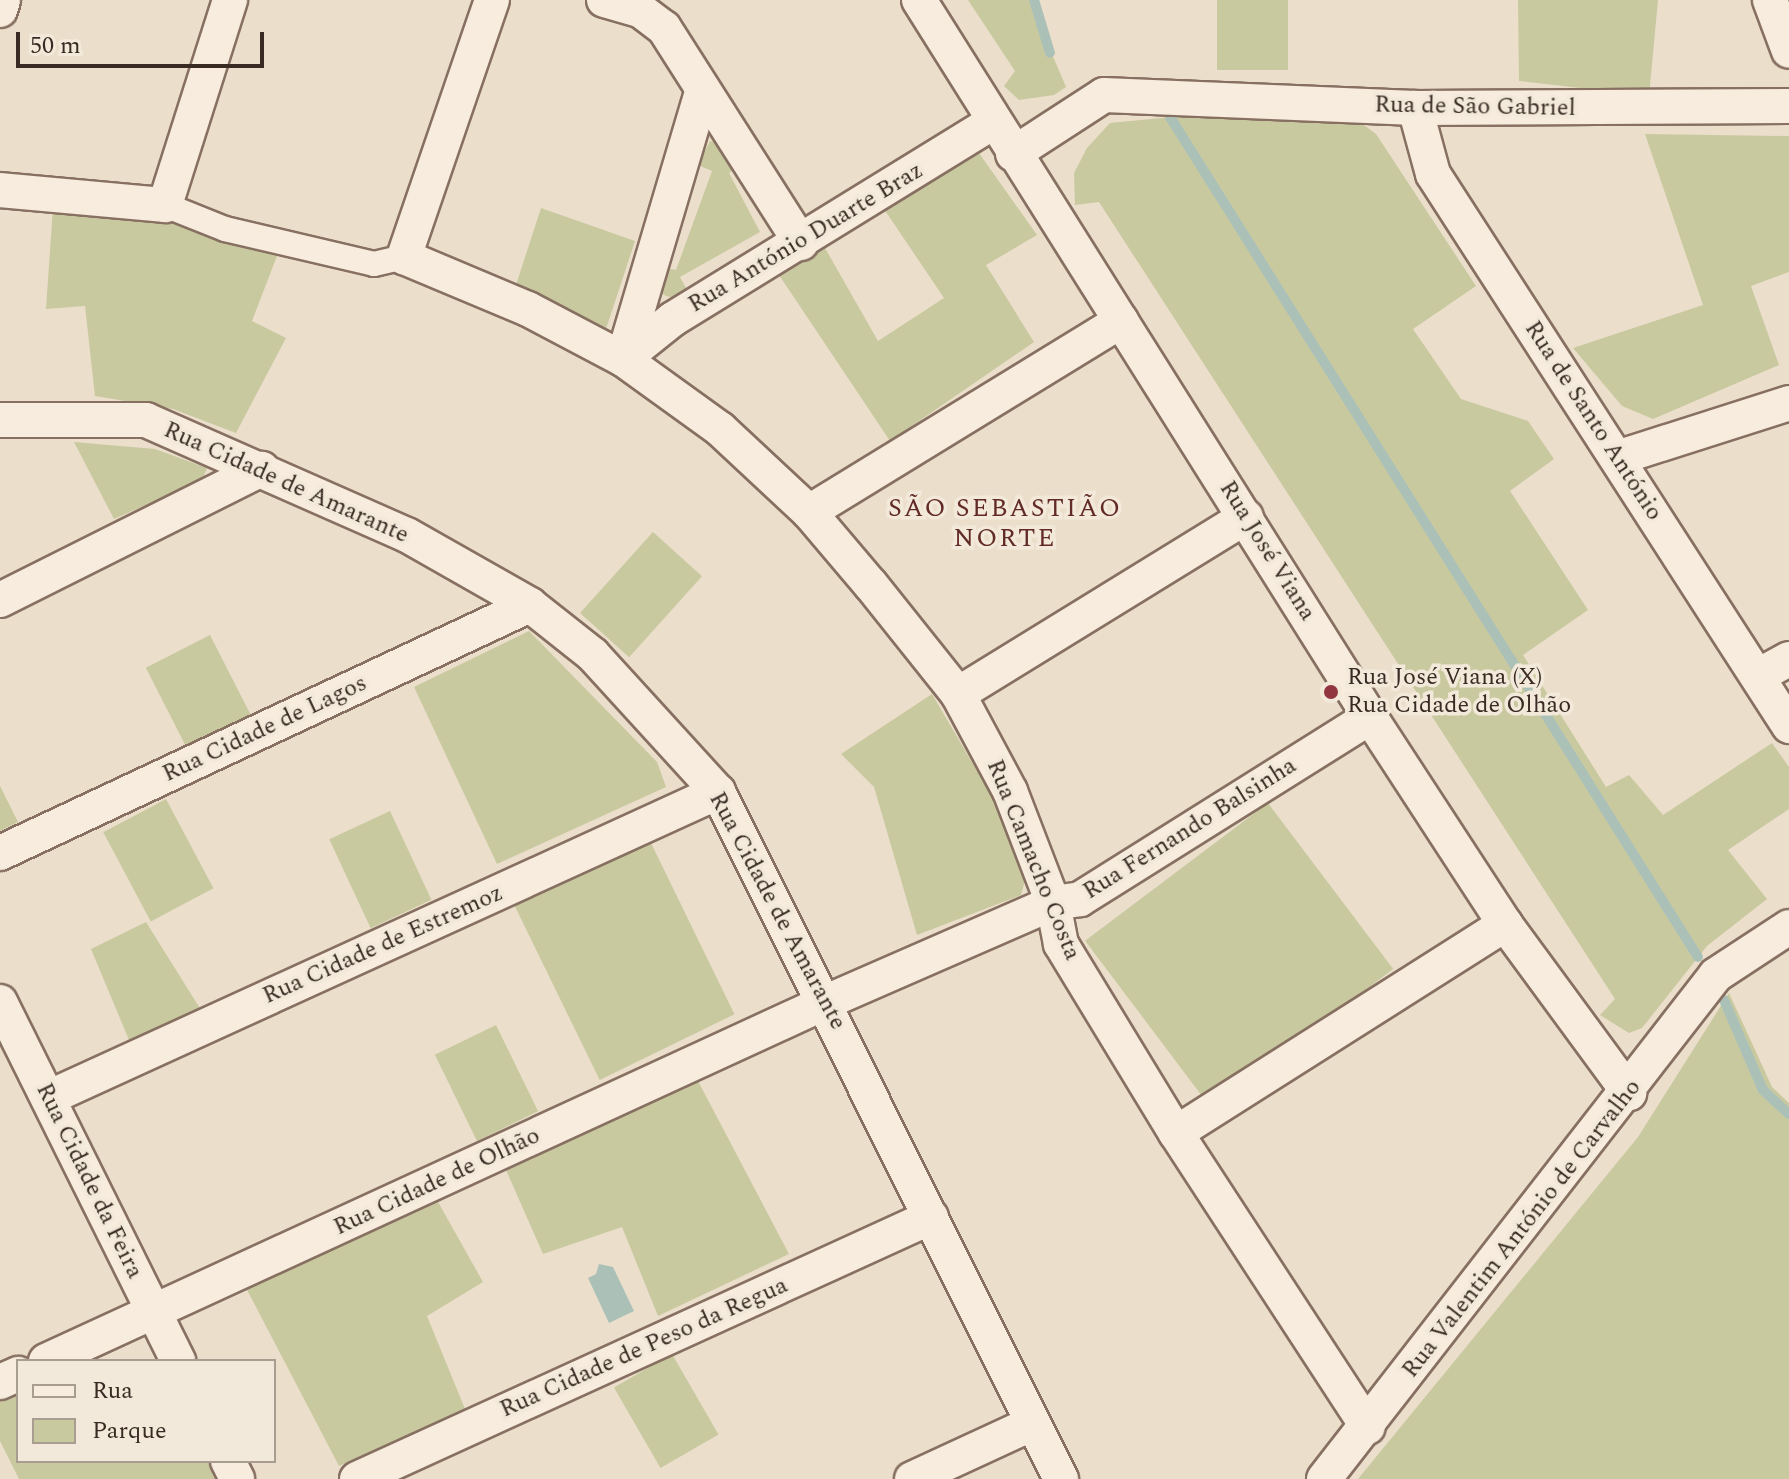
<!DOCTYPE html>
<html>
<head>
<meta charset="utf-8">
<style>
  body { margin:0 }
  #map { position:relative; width:1789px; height:1479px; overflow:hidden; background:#ebdecb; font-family:Spectral,serif }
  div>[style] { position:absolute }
  .green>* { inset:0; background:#c9c9a0; transform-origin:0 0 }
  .water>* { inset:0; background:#abc1b8 }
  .stream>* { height:10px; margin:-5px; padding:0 5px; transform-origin:5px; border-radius:5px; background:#abc1b8 }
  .roads { filter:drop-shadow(2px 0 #877061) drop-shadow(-2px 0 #877061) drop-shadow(0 2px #877061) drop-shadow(0 -2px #877061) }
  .pedestrian>* { height:24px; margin:-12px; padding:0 12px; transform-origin:12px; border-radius:12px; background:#f7ecde }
  .minor>* { height:34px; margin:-17px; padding:0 17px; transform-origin:17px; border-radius:17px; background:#f7ecde }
  .dots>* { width:22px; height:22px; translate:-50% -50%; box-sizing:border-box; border:4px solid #f3e9da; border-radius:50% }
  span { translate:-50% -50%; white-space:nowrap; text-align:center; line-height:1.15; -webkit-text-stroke:7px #f3e9da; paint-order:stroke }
  .street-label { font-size:24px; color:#392b23 }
  .poi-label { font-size:24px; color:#392b23 }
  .left { translate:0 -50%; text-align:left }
  .neighbourhood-label { font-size:26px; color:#622b26; letter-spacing:2px }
  .legend { position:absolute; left:16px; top:1359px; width:260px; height:104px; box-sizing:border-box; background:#f3e9da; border:2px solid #a99d91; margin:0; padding:10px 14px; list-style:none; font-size:24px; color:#392b23 }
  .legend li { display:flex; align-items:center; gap:16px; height:40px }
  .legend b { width:40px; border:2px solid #a99d91 }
  .scale { position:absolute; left:16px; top:32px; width:248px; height:36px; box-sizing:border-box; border:4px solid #392b23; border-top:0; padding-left:10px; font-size:24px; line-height:28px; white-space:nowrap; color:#392b23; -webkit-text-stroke:6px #f3e9da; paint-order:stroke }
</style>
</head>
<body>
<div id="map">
  <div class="green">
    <div style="clip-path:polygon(968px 0,1029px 0,1066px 87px,1054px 95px,1019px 100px,1004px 86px,1015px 71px)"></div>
    <div style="left:1217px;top:0;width:71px;height:70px"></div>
    <div style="clip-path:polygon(1518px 0,1658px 0,1649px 96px,1519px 81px)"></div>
    <div style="clip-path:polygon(1192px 115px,1364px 125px,1376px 134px,1476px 286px,1413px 329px,1461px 399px,1528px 421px,1554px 459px,1510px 491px,1588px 610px,1523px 655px,1606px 787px,1629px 775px,1663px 815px,1772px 743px,1789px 767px,1789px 809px,1728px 850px,1767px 899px,1707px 946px,1642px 1028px,1629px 1033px,1600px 1015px,1615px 999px,1099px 202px,1075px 205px,1074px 173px,1087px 148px,1110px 123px)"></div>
    <div style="clip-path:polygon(1645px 134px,1789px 136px,1789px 272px,1751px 286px,1779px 365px,1653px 419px,1622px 406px,1573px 348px,1703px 305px)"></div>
    <div style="clip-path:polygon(710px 141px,722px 145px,738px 166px,729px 173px,760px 232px,680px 277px,687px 290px,675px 298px,666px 296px,660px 292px,660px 267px,676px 270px,712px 171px,698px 165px)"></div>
    <div style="clip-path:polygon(979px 153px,1037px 235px,986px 265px,1034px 342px,890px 441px,777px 272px,825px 248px,878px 341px,944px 298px,884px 209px)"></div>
    <div style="clip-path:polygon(53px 207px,174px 224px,277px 256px,252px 321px,286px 338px,236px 433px,173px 409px,95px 396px,85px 306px,46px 309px)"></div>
    <div style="clip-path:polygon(541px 208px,635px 241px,605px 332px,515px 288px)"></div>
    <div style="clip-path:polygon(74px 442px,155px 449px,207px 468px,202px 480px,114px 519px)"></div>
    <div style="left:653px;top:532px;width:66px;height:109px;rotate:42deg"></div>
    <div style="clip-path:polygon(529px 631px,657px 762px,666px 787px,497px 864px,414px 687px)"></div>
    <div style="left:210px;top:635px;width:94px;height:72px;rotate:63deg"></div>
    <div style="clip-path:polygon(932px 694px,1017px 839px,1025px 880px,1021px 895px,917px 935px,874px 787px,841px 754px)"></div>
    <div style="clip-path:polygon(0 786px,18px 822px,0 831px)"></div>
    <div style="left:166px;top:799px;width:101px;height:71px;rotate:62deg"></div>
    <div style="left:1268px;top:803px;width:208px;height:229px;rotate:53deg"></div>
    <div style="left:390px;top:811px;width:98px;height:67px;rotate:65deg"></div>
    <div style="left:649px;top:839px;width:195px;height:150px;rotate:64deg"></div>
    <div style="clip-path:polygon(146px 922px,201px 1010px,129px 1040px,91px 949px)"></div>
    <div style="clip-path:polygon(1729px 993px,1772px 1087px,1789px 1103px,1789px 1479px,1358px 1479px,1638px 1137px)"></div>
    <div style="left:496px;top:1025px;width:96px;height:68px;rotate:64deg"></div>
    <div style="clip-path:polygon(698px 1081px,789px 1254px,658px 1316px,622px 1227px,543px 1254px,506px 1170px)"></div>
    <div style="clip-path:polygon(438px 1202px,483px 1282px,427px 1316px,465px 1409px,339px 1466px,245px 1286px)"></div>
    <div style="left:672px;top:1354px;width:93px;height:67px;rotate:60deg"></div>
    <div style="clip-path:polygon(18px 1389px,18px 1461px,213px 1461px,221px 1479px,19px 1479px,0 1441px,0 1398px)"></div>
  </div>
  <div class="water">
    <div style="clip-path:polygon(599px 1264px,613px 1267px,634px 1311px,609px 1323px,588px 1278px,596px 1274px)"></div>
  </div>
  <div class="stream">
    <div style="left:1034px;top:0;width:55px;rotate:73.2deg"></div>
    <div style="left:1170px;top:117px;width:992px;rotate:57.85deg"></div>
    <div style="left:1724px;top:1000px;width:98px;rotate:66.6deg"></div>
    <div style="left:1763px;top:1090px;width:35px;rotate:43deg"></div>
  </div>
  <div class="roads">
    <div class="pedestrian">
      <div style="left:165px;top:205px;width:65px;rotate:21.8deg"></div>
      <div style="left:225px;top:229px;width:153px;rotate:13.2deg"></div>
      <div style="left:374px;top:264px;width:31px;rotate:-13deg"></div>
    </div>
    <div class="minor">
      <div style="left:492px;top:0;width:272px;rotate:108.9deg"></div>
      <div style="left:404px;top:257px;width:134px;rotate:22.8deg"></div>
      <div style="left:528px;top:309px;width:107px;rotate:27.8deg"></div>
      <div style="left:623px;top:359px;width:120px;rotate:35.8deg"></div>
      <div style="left:720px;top:429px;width:122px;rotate:43deg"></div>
      <div style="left:809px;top:512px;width:96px;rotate:49.7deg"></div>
      <div style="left:871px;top:585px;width:139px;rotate:51.4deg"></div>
      <div style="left:958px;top:694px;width:110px;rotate:61.8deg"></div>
      <div style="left:1010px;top:791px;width:120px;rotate:69deg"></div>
      <div style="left:1053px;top:903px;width:42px;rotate:79deg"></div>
      <div style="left:1061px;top:944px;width:221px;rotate:58.7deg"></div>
      <div style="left:1176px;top:1133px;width:351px;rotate:56.9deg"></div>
      <div style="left:604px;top:0;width:37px;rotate:16deg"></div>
      <div style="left:640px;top:10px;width:30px;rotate:37deg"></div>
      <div style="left:664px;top:28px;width:255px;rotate:57.5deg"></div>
      <div style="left:919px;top:0;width:847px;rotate:57.83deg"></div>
      <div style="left:1370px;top:717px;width:247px;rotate:56.9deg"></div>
      <div style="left:1505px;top:924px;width:210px;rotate:53.7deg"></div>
      <div style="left:1770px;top:0;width:54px;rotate:69.6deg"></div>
      <div style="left:0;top:10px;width:10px;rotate:-73deg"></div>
      <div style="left:1415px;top:108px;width:68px;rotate:74.7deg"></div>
      <div style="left:1433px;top:174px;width:657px;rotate:57.18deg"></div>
      <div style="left:1013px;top:154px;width:108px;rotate:-33deg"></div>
      <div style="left:1104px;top:95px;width:311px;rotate:2.4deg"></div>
      <div style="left:1415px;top:108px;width:374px;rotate:-0.3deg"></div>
      <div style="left:0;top:190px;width:166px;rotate:5.2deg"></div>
      <div style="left:165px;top:205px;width:215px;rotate:-72.4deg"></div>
      <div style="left:623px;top:359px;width:64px;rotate:-38.7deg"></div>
      <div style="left:673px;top:319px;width:374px;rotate:-31.6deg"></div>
      <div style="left:623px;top:359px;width:278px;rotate:-73.5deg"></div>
      <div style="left:0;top:420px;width:146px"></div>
      <div style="left:146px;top:420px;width:285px;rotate:23.8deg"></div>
      <div style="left:407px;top:535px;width:142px;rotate:29.6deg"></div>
      <div style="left:530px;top:605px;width:80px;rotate:38.4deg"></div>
      <div style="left:593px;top:655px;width:185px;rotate:47.6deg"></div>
      <div style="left:718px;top:792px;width:768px;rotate:63.47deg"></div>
      <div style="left:1617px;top:458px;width:181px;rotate:-17.7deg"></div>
      <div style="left:809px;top:512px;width:366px;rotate:-31.5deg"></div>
      <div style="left:0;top:600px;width:293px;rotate:-26.6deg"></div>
      <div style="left:1758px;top:676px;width:35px;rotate:-29deg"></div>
      <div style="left:958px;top:694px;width:338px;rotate:-31.6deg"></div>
      <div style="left:0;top:853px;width:585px;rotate:-25.08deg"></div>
      <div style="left:0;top:1002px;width:401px;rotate:63.6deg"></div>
      <div style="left:48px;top:1098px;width:737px;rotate:-24.55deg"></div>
      <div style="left:1176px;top:1133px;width:390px;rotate:-32.4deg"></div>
      <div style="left:46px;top:1361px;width:859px;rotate:-24.71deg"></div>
      <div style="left:826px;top:1002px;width:248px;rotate:-23.6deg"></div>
      <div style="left:1053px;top:903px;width:27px;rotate:-8deg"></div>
      <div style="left:1080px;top:899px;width:342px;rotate:-32.1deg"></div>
      <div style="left:0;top:1382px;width:20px;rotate:-24deg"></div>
      <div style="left:228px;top:1461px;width:20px;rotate:63deg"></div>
      <div style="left:357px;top:1479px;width:631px;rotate:-24.53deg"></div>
      <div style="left:912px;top:1479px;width:133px;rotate:-24.8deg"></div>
      <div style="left:1324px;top:1479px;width:638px;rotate:-52.13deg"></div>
      <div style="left:1716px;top:975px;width:87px;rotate:-33.3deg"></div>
    </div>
  </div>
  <div class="dots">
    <div style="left:1331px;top:692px;background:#913641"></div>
  </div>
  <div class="street-label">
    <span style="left:1475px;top:107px;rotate:1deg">Rua de São Gabriel</span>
    <span style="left:806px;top:238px;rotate:-31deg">Rua António Duarte Braz</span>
    <span style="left:1593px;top:421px;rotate:57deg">Rua de Santo António</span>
    <span style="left:286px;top:483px;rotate:24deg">Rua Cidade de Amarante</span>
    <span style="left:1267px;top:551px;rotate:58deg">Rua José Viana</span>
    <span style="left:265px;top:729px;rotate:-25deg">Rua Cidade de Lagos</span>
    <span style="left:1190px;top:829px;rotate:-32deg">Rua Fernando Balsinha</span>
    <span style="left:1033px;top:860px;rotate:68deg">Rua Camacho Costa</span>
    <span style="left:777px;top:911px;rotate:62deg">Rua Cidade de Amarante</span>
    <span style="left:383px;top:945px;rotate:-24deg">Rua Cidade de Estremoz</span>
    <span style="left:89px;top:1181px;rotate:64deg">Rua Cidade da Feira</span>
    <span style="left:437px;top:1182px;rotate:-25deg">Rua Cidade de Olhão</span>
    <span style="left:1522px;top:1229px;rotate:-52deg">Rua Valentim António de Carvalho</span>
    <span style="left:644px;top:1348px;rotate:-24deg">Rua Cidade de Peso da Regua</span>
  </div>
  <div class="poi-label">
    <span class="left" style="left:1347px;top:692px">Rua José Viana (X)<br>Rua Cidade de Olhão</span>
  </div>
  <div class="neighbourhood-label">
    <span style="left:1005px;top:524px">SÃO SEBASTIÃO<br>NORTE</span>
  </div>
  <ul class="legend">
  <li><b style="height:10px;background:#f7ecde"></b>Rua</li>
  <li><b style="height:22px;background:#c9c9a0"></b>Parque</li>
  </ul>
  <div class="scale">50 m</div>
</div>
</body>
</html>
